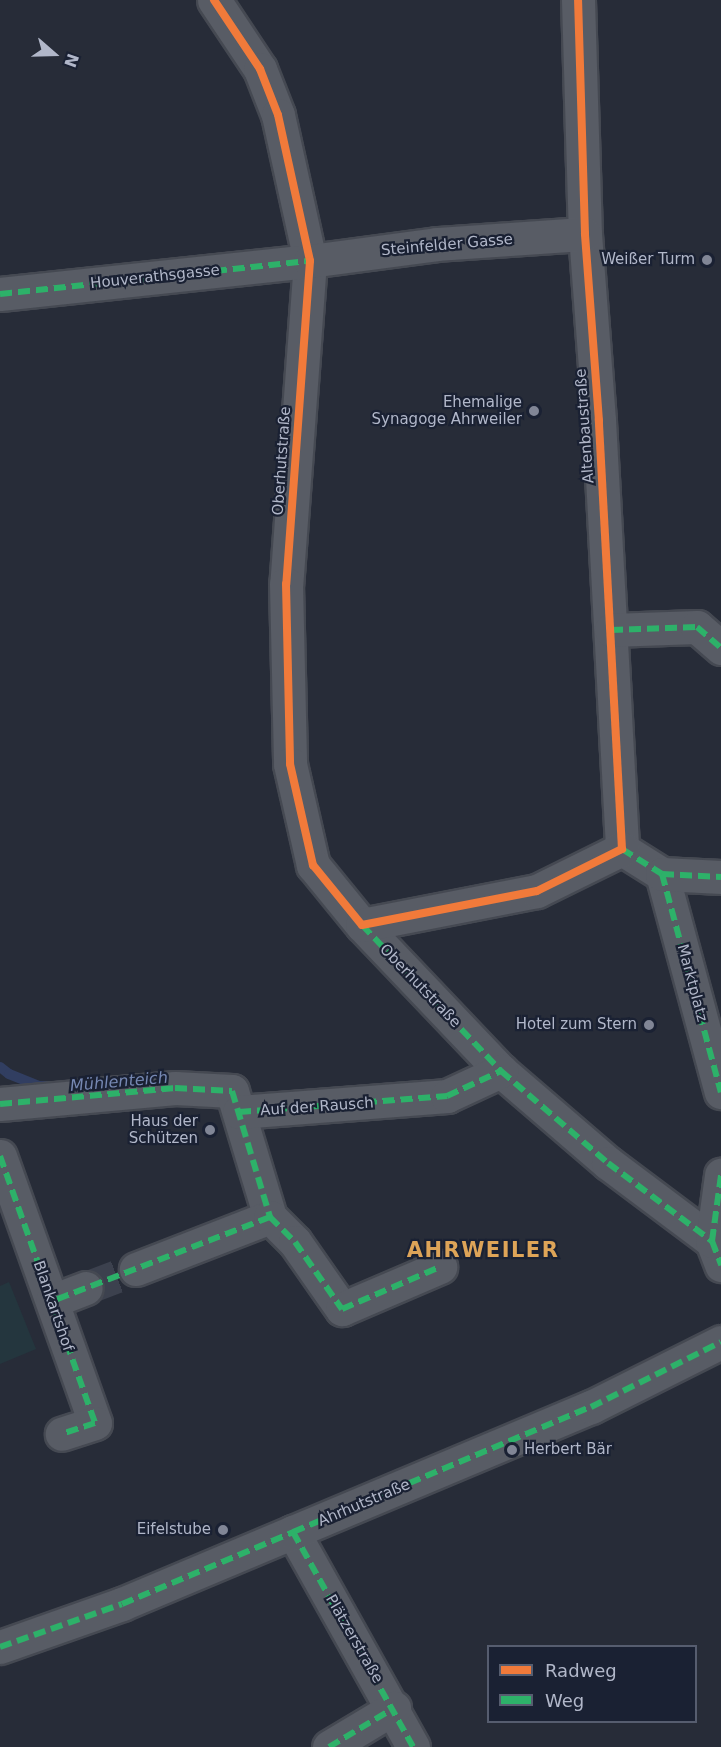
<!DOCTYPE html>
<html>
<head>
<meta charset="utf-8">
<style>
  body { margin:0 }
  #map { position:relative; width:721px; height:1747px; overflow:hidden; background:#272c38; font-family:"DejaVu Sans",sans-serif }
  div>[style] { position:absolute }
  .green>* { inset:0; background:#24363e }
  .stream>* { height:10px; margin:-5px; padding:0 5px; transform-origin:5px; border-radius:5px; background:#313e61 }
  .minor-tunnel>* { height:33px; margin-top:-16.5px; transform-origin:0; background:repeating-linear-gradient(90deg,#3c414e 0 33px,transparent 0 49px) }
  .roads { filter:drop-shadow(2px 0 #454952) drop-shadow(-2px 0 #454952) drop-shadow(0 2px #454952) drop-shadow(0 -2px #454952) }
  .minor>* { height:33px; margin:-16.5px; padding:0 16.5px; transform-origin:16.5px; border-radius:16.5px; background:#585c65 }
  .quiet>* { height:6px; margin-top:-3px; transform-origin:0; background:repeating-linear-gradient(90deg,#2db169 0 12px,transparent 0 18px) }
  .cycleway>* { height:8px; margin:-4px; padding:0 4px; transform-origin:4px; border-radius:4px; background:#f17a3a }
  .dots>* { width:16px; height:16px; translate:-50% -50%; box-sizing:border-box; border:3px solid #1a2133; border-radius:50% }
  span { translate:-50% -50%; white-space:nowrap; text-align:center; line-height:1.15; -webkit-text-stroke:4.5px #1a2133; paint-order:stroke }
  .street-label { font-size:15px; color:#b1b7c9 }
  .poi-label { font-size:15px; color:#b1b7c9 }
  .right { translate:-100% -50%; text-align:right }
  .left { translate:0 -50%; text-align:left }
  .water-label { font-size:16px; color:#7688b3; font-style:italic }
  .district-label { font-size:21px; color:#dda458; font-weight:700; letter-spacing:1.5px }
  .legend { position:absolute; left:487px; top:1645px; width:210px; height:78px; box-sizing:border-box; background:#1a2133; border:2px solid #565d6f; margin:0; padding:8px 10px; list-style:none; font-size:18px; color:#b1b7c9 }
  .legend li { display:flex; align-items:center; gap:12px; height:30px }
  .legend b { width:30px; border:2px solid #565d6f }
  .north { position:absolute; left:24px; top:24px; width:60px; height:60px; -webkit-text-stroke:4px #1a2133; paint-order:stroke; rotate:110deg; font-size:16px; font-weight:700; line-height:24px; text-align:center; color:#b1b7c9 }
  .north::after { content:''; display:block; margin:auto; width:21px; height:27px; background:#b1b7c9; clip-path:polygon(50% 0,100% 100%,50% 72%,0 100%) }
</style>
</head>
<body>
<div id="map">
  <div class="green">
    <div style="clip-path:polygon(9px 1282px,36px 1349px,0 1364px,0 1286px)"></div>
  </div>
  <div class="stream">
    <div style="left:0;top:1067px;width:11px;rotate:38deg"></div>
    <div style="left:9px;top:1074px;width:32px;rotate:22deg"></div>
    <div style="left:39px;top:1086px;width:10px"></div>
  </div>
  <div class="minor-tunnel">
    <div style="left:86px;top:1288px;width:53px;rotate:-20.8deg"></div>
  </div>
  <div class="roads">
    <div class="minor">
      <div style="left:214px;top:0;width:83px;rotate:56.3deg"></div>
      <div style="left:260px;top:69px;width:49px;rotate:68.6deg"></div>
      <div style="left:278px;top:115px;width:149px;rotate:77.6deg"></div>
      <div style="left:310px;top:261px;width:324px;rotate:94.2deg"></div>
      <div style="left:286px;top:584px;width:180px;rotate:88.7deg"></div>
      <div style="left:290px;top:764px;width:104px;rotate:77.2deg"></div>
      <div style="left:313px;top:865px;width:77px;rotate:50.8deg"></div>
      <div style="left:362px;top:925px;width:202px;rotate:46.4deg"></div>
      <div style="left:501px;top:1071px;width:141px;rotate:40.7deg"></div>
      <div style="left:608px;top:1163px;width:130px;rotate:36.9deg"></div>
      <div style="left:712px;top:1241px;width:26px;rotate:69deg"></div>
      <div style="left:578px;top:0;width:234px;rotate:88.3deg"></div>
      <div style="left:585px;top:234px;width:188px;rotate:85.7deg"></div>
      <div style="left:599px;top:421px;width:429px;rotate:86.9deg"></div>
      <div style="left:0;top:294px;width:312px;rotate:-6.1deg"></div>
      <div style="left:310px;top:261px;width:128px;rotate:-7.6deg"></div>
      <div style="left:437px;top:244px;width:148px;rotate:-3.9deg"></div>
      <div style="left:611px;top:630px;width:86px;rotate:-2deg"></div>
      <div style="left:697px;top:627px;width:32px;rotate:41deg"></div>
      <div style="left:622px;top:849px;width:47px;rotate:32deg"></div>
      <div style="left:662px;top:874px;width:226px;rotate:74.9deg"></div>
      <div style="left:662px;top:874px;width:59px;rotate:2.9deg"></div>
      <div style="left:362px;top:925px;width:178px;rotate:-11deg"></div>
      <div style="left:537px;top:891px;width:95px;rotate:-26.3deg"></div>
      <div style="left:0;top:1104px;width:176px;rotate:-5.2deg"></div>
      <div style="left:175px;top:1088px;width:57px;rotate:3deg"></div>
      <div style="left:232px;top:1091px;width:132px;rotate:73.2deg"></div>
      <div style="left:270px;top:1217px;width:144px;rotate:158.8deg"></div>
      <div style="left:239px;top:1112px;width:209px;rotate:-4.4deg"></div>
      <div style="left:447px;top:1096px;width:60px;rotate:-24.8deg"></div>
      <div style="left:0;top:1156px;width:283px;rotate:70.4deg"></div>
      <div style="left:95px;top:1423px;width:35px;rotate:162deg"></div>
      <div style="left:270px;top:1217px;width:35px;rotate:45deg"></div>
      <div style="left:295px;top:1242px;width:82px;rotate:55deg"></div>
      <div style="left:342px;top:1309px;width:107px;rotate:-23.2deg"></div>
      <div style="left:712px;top:1241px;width:67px;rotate:-82.2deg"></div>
      <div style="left:52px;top:1301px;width:36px;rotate:-21deg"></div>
      <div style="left:293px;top:1532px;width:246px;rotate:60.8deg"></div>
      <div style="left:0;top:1647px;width:129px;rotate:-19.4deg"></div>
      <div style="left:122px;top:1604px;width:186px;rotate:-22.8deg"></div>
      <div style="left:293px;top:1532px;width:323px;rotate:-22.8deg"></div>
      <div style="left:591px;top:1407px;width:145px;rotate:-26.6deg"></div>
      <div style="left:329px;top:1747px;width:76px;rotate:-31deg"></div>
    </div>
  </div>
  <div class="quiet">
    <div style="left:0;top:294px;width:312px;rotate:-6.1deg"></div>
    <div style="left:611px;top:630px;width:86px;rotate:-2deg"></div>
    <div style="left:697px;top:627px;width:32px;rotate:41deg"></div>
    <div style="left:622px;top:849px;width:47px;rotate:32deg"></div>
    <div style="left:662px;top:874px;width:226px;rotate:74.9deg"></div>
    <div style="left:662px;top:874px;width:59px;rotate:2.9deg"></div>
    <div style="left:362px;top:925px;width:202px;rotate:46.4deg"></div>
    <div style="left:501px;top:1071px;width:141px;rotate:40.7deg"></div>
    <div style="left:608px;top:1163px;width:130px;rotate:36.9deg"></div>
    <div style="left:712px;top:1241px;width:26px;rotate:69deg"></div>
    <div style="left:0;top:1104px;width:176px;rotate:-5.2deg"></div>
    <div style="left:175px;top:1088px;width:57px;rotate:3deg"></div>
    <div style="left:232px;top:1091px;width:132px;rotate:73.2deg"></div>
    <div style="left:270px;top:1217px;width:234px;rotate:158.9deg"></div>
    <div style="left:239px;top:1112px;width:209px;rotate:-4.4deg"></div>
    <div style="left:447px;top:1096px;width:60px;rotate:-24.8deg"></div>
    <div style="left:0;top:1156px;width:283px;rotate:70.4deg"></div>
    <div style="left:95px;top:1423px;width:35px;rotate:162deg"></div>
    <div style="left:270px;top:1217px;width:35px;rotate:45deg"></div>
    <div style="left:295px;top:1242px;width:82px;rotate:55deg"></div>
    <div style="left:342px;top:1309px;width:107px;rotate:-23.2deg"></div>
    <div style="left:712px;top:1241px;width:67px;rotate:-82.2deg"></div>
    <div style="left:293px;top:1532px;width:246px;rotate:60.8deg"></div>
    <div style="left:0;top:1647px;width:129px;rotate:-19.4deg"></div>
    <div style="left:122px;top:1604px;width:186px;rotate:-22.8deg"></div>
    <div style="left:293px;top:1532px;width:323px;rotate:-22.8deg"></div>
    <div style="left:591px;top:1407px;width:145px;rotate:-26.6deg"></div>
    <div style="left:329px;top:1747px;width:76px;rotate:-31deg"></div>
  </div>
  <div class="cycleway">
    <div style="left:214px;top:0;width:83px;rotate:56.3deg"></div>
    <div style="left:260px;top:69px;width:49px;rotate:68.6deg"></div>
    <div style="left:278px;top:115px;width:149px;rotate:77.6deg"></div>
    <div style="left:310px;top:261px;width:324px;rotate:94.2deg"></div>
    <div style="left:286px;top:584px;width:180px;rotate:88.7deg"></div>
    <div style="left:290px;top:764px;width:104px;rotate:77.2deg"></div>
    <div style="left:313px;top:865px;width:77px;rotate:50.8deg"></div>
    <div style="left:362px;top:925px;width:178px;rotate:-11deg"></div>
    <div style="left:537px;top:891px;width:95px;rotate:-26.3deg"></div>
    <div style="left:622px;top:849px;width:429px;rotate:-93.1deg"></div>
    <div style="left:599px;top:421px;width:188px;rotate:-94.3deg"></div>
    <div style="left:585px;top:234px;width:234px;rotate:-91.7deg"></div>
  </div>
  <div class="dots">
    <div style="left:707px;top:260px;background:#818696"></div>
    <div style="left:534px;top:411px;background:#818696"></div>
    <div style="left:649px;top:1025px;background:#818696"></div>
    <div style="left:210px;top:1130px;background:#818696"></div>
    <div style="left:512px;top:1450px;background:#818696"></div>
    <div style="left:223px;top:1530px;background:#818696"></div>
  </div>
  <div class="street-label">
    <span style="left:447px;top:245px;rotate:-5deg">Steinfelder Gasse</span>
    <span style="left:155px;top:277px;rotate:-6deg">Houverathsgasse</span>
    <span style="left:585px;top:426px;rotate:-94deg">Altenbaustraße</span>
    <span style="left:282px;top:461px;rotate:-86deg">Oberhutstraße</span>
    <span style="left:692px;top:983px;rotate:75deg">Marktplatz</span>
    <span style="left:420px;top:986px;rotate:46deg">Oberhutstraße</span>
    <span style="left:317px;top:1107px;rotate:-4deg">Auf der Rausch</span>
    <span style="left:53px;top:1306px;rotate:71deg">Blankartshof</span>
    <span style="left:364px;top:1503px;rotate:-23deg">Ahrhutstraße</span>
    <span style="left:354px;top:1639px;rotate:60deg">Plätzerstraße</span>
  </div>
  <div class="poi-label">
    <span class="right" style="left:695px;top:260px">Weißer Turm</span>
    <span class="right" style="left:522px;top:411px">Ehemalige<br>Synagoge Ahrweiler</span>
    <span class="right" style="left:637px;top:1025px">Hotel zum Stern</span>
    <span class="right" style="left:198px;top:1130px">Haus der<br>Schützen</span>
    <span class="left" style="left:524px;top:1450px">Herbert Bär</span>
    <span class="right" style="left:211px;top:1530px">Eifelstube</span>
  </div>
  <div class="water-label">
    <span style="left:119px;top:1082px;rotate:-5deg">Mühlenteich</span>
  </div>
  <div class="district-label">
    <span style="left:483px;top:1250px">AHRWEILER</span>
  </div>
  <ul class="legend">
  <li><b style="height:8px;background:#f17a3a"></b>Radweg</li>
  <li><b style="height:8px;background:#2db169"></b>Weg</li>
  </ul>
  <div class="north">N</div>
</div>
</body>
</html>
